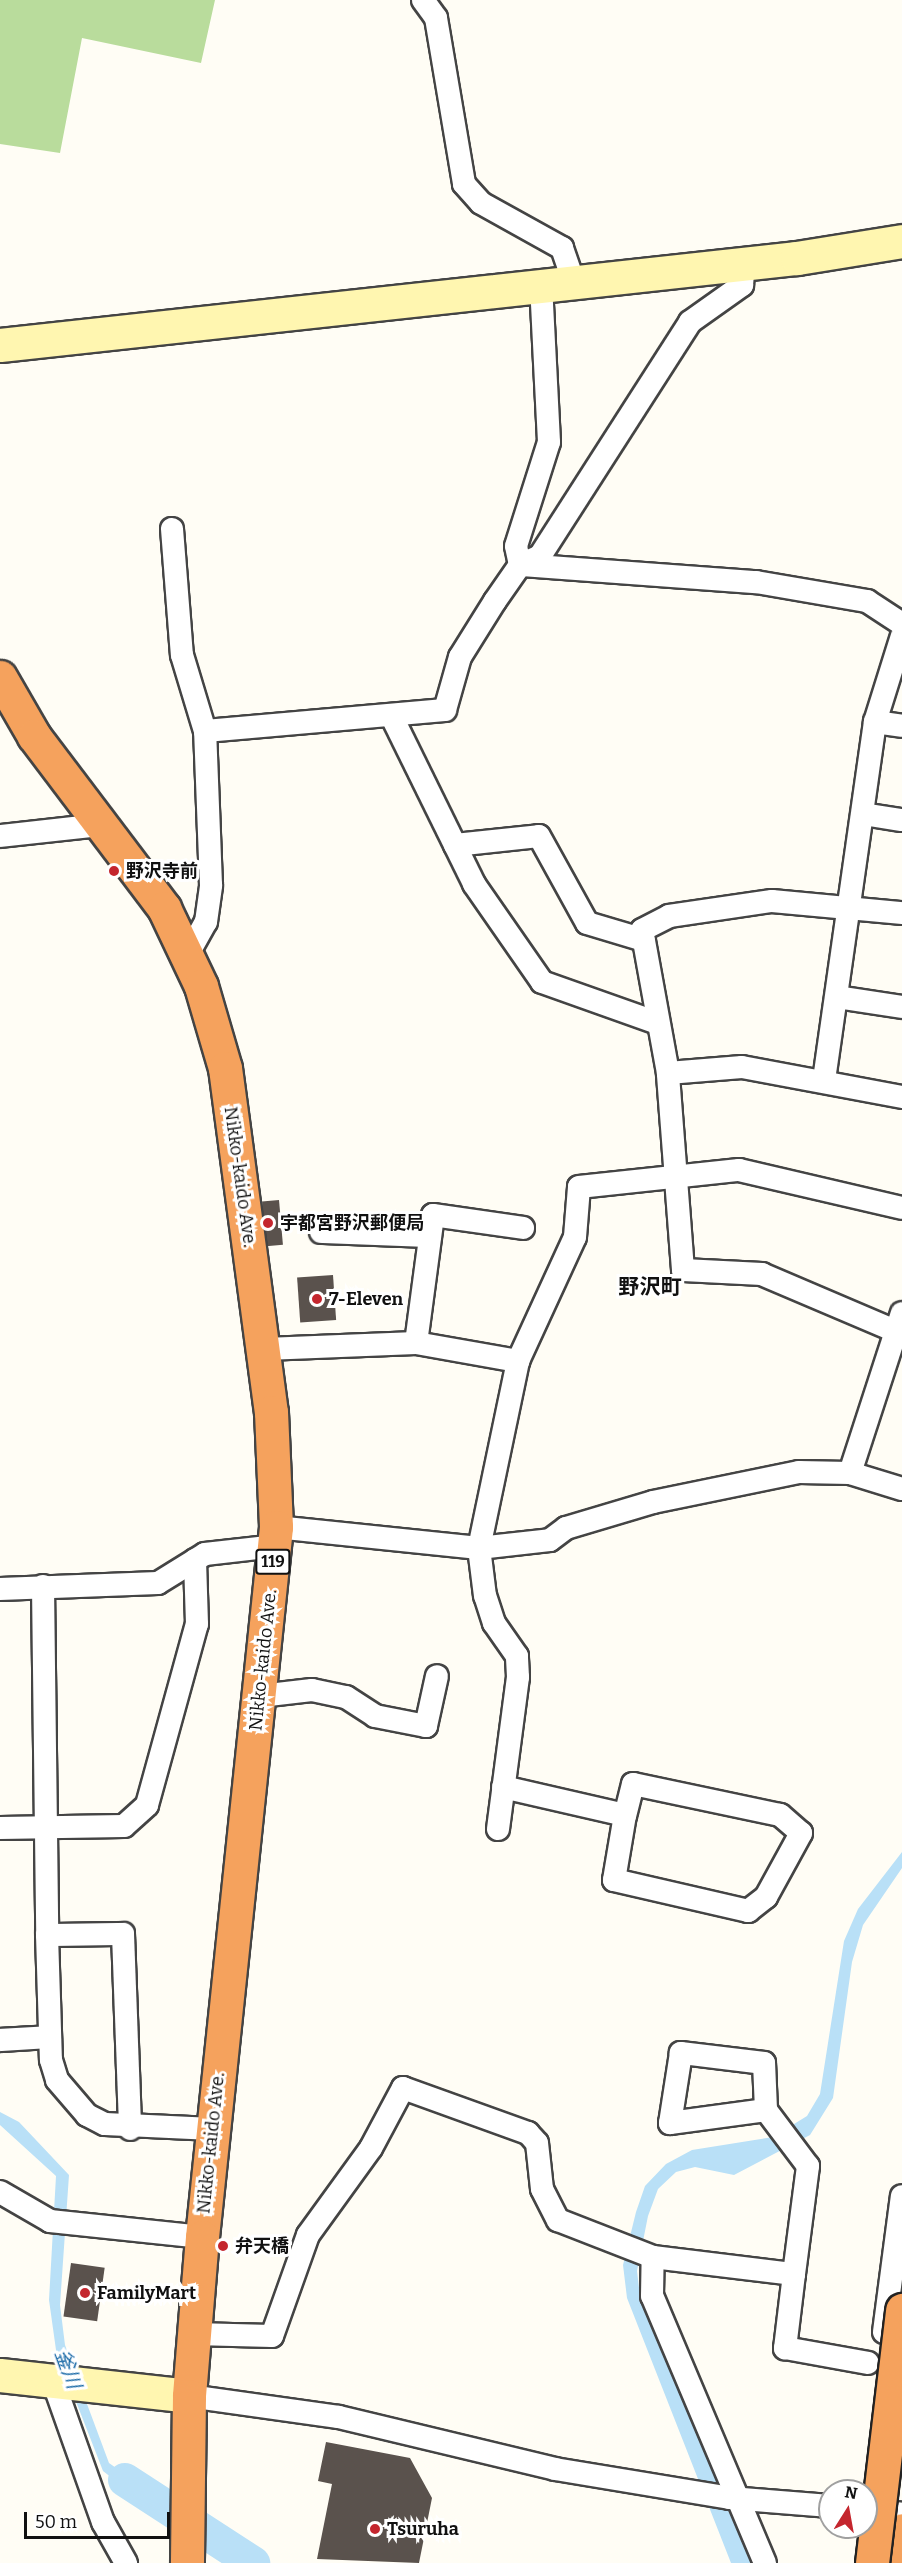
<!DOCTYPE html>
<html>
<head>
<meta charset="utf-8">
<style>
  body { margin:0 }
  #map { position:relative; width:902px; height:2563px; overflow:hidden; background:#fffdf5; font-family:Bitter,"Noto Sans JP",serif }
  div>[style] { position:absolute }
  .forest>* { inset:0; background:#b9dc9c }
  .water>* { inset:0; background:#b9e0f7 }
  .river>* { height:34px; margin:-17px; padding:0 17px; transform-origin:17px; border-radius:17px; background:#b9e0f7 }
  .building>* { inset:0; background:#5a524d; transform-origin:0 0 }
  .roads { filter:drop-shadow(2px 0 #444) drop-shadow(-2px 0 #444) drop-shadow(0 2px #444) drop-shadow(0 -2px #444) }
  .street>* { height:22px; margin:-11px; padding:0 11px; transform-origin:11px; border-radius:11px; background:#fff }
  .secondary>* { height:33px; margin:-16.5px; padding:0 16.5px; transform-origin:16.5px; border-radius:16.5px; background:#fff6b0 }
  .highway>* { height:33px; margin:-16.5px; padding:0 16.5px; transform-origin:16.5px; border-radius:16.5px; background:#f5a25d }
  .bridges { filter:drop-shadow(2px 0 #222) drop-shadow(-2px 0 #222) drop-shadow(0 2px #222) drop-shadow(0 -2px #222) }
  .highway-bridge>* { height:33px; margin:-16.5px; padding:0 16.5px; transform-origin:16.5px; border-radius:16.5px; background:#f5a25d }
  .dots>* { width:16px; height:16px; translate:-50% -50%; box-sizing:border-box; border:3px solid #fff; border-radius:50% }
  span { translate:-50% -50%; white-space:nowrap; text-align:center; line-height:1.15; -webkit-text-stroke:6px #fff; paint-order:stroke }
  .shield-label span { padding:2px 4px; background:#fff; border:2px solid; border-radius:4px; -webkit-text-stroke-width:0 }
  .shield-label { font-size:16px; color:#111; font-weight:700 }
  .poi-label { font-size:18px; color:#111; font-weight:700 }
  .left { translate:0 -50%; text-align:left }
  .street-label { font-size:18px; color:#111 }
  .water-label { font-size:20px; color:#1768a6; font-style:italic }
  .quarter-label { font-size:21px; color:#111; font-weight:700 }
  .north { position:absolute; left:818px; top:2479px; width:60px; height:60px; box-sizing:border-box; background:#fff; border:2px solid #a0a0a0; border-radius:50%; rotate:11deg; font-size:16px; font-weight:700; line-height:24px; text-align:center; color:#111 }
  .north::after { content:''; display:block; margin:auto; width:21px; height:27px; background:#c4262e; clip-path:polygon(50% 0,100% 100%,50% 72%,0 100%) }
  .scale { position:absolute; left:24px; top:2512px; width:146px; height:27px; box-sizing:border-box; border:3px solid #111; border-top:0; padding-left:8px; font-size:18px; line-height:21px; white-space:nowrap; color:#111; -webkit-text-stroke:4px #fff; paint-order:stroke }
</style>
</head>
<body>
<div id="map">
  <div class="forest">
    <div style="clip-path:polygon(0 0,215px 0,201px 63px,82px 38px,60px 153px,0 144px)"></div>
  </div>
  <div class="water">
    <div style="clip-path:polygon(902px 1852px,902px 1868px,863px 1925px,852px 1962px,833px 2098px,810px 2135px,734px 2175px,695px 2167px,676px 2172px,658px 2189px,648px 2216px,637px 2271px,640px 2296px,752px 2563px,731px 2563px,627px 2298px,623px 2265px,636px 2212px,645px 2186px,666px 2164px,692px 2150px,773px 2137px,807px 2116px,820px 2094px,844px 1941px,858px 1909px)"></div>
    <div style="clip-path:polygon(0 2112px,19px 2122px,69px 2175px,60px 2305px,65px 2345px,109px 2463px,165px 2502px,163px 2518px,103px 2471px,56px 2350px,49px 2300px,56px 2176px,0 2125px)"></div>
    <div style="clip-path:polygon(202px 2519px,258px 2562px,260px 2563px,239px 2563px,201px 2537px)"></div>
  </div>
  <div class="river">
    <div style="left:125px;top:2480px;width:153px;rotate:33deg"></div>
  </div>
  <div class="building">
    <div style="left:279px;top:1200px;width:45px;height:17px;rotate:85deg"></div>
    <div style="left:333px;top:1275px;width:45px;height:36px;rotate:86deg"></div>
    <div style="left:71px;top:2263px;width:34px;height:54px;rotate:8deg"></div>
    <div style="clip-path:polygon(326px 2442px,410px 2458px,432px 2498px,419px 2563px,317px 2559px,332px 2484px,318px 2481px)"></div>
  </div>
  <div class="roads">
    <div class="street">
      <div style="left:423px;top:0;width:22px;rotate:54deg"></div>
      <div style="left:436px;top:18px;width:168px;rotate:80.4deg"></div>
      <div style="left:464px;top:184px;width:25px;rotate:48deg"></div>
      <div style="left:481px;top:203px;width:93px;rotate:29.1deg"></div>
      <div style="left:562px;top:248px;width:37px;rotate:71deg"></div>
      <div style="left:172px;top:529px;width:126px;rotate:85.5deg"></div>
      <div style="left:182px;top:655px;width:79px;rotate:73.2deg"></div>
      <div style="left:520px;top:565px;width:19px;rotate:-102deg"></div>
      <div style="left:516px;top:546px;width:109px;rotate:-72.4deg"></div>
      <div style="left:549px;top:442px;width:156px;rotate:-92.9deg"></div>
      <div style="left:522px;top:565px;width:235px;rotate:4.2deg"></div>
      <div style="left:756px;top:582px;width:113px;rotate:9.7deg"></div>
      <div style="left:867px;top:601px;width:42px;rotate:33.3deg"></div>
      <div style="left:392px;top:717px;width:186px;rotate:63.8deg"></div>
      <div style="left:474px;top:884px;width:119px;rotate:55.2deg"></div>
      <div style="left:542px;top:982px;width:123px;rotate:19.5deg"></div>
      <div style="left:875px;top:722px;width:27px;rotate:8deg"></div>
      <div style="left:863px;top:814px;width:39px;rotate:9deg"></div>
      <div style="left:0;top:836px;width:101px;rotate:-6.3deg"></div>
      <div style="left:455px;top:845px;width:84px;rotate:-6.1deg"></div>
      <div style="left:539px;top:836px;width:99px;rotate:61.1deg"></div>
      <div style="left:587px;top:923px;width:59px;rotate:16.6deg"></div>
      <div style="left:188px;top:954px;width:37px;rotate:-61deg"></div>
      <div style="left:206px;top:922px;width:37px;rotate:-82deg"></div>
      <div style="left:211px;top:885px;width:154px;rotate:-92.2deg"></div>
      <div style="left:205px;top:731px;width:241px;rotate:-5deg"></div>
      <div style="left:445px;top:710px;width:55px;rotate:-74.2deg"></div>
      <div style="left:460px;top:657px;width:66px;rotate:-58deg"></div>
      <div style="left:495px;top:601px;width:44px;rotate:-55.2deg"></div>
      <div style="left:520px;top:565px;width:22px;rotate:-24deg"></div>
      <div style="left:540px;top:556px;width:278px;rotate:-57.3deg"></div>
      <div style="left:690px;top:322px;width:64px;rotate:-35.4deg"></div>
      <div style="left:742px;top:285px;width:21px;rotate:-85deg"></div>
      <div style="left:837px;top:997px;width:66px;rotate:8.7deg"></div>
      <div style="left:668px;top:1073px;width:74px;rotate:-4.6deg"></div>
      <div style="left:742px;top:1067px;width:163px;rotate:10.6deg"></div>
      <div style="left:824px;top:1080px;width:362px;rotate:-81.9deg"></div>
      <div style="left:875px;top:722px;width:90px;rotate:-72.6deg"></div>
      <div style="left:321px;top:1232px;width:109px;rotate:2.1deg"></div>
      <div style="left:893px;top:1330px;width:142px;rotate:-156.9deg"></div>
      <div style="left:762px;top:1274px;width:79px;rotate:-177.1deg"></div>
      <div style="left:683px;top:1270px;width:198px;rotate:-94.4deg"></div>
      <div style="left:668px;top:1073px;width:145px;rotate:-100.3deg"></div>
      <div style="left:642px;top:930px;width:30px;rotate:-27deg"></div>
      <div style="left:669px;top:916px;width:104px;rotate:-8.3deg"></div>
      <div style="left:772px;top:901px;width:131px;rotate:5.3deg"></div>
      <div style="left:416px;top:1343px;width:129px;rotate:-82.4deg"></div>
      <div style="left:433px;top:1215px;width:91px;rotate:8.2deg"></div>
      <div style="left:265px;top:1349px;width:151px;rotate:-2.3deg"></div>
      <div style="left:416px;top:1343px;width:104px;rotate:10deg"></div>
      <div style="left:850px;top:1473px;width:168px;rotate:-72deg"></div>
      <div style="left:276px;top:1527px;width:204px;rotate:5.9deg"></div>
      <div style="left:479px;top:1548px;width:71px;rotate:-6.4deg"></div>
      <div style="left:550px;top:1540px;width:20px;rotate:-37deg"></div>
      <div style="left:566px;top:1528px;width:91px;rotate:-16.6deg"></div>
      <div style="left:653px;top:1502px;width:149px;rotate:-11.6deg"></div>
      <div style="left:799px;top:1472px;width:51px;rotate:1.1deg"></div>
      <div style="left:850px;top:1473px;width:54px;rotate:17.1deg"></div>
      <div style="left:43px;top:1586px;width:349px;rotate:89.3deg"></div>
      <div style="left:47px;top:1935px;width:125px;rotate:88.2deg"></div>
      <div style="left:51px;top:2060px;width:21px;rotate:73deg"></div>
      <div style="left:57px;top:2080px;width:46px;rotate:49.4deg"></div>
      <div style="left:87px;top:2115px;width:20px;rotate:27deg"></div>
      <div style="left:105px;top:2124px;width:108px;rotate:2.7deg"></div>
      <div style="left:0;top:1589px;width:158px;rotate:-2.2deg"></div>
      <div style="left:158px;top:1583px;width:55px;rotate:-31.7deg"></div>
      <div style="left:205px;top:1554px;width:70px;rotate:-6.5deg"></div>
      <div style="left:260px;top:1696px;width:52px;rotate:-6.6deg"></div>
      <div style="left:312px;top:1690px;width:35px;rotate:12deg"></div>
      <div style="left:346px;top:1697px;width:35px;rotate:33deg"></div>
      <div style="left:375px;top:1716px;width:52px;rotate:11.1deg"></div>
      <div style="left:426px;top:1726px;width:51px;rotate:-77.6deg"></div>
      <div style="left:503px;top:1787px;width:125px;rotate:12.9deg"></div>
      <div style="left:625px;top:1815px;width:66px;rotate:99.6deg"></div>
      <div style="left:614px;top:1880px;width:138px;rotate:13deg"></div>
      <div style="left:748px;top:1911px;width:23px;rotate:-38deg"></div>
      <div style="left:766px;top:1897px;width:73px;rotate:-61.3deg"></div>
      <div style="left:801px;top:1833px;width:28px;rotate:-139deg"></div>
      <div style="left:780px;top:1815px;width:150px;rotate:-168.1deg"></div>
      <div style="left:633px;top:1784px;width:32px;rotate:104deg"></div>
      <div style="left:0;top:1828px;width:124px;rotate:-0.9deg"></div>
      <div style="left:124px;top:1826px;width:31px;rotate:-42deg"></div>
      <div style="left:147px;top:1805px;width:188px;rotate:-74.6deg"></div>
      <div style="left:197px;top:1624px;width:64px;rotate:-91.8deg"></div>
      <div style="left:498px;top:1829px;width:153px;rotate:-82.5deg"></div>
      <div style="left:518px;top:1677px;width:21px;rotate:-93deg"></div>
      <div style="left:517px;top:1656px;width:40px;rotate:-124.9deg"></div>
      <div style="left:494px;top:1623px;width:28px;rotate:-108deg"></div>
      <div style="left:485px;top:1596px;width:48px;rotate:-97.1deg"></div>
      <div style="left:479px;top:1548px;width:191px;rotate:-78.2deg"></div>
      <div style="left:518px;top:1361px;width:136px;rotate:-65.3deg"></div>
      <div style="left:575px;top:1237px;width:50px;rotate:-85.4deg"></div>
      <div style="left:579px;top:1187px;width:161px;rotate:-6.1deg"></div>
      <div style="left:739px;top:1170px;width:167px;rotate:13.1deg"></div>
      <div style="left:47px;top:1935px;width:76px;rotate:-0.8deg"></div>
      <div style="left:123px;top:1934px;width:195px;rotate:87.9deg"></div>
      <div style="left:0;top:2040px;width:50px;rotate:-3.4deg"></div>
      <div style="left:0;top:2192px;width:58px;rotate:30.1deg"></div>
      <div style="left:50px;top:2221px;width:153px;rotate:6deg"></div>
      <div style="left:794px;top:2274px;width:75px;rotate:96.9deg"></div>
      <div style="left:785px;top:2348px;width:84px;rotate:10.2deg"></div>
      <div style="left:884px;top:2332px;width:137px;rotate:-82.5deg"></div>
      <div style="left:194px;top:2334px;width:78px;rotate:1.5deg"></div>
      <div style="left:272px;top:2336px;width:107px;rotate:-70.4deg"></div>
      <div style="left:308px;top:2235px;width:107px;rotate:-54.1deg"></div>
      <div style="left:371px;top:2148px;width:68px;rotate:-61.9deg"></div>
      <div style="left:403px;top:2088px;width:133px;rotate:19.8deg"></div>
      <div style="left:528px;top:2133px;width:13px;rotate:48deg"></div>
      <div style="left:537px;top:2143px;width:46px;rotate:83.8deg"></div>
      <div style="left:542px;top:2189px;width:35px;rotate:63deg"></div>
      <div style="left:558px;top:2220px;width:102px;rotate:21.3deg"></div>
      <div style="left:53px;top:2381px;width:150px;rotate:70.5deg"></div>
      <div style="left:103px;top:2522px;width:47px;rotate:60.7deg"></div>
      <div style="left:189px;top:2396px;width:151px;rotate:8deg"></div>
      <div style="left:339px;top:2417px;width:222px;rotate:13.5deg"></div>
      <div style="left:555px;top:2469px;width:177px;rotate:9.4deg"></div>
      <div style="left:730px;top:2498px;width:100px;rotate:4.6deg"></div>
      <div style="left:866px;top:2510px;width:36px;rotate:6deg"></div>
      <div style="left:765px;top:2563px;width:290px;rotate:-112.9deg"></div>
      <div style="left:652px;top:2296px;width:39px;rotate:-89deg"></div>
      <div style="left:653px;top:2257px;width:142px;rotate:6.9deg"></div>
      <div style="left:794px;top:2274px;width:109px;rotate:-82.6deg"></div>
      <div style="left:808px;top:2166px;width:70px;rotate:-126.9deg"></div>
      <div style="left:766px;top:2110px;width:47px;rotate:-92.4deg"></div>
      <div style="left:764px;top:2063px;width:84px;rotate:-173.1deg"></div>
      <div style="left:681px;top:2053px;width:71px;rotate:98.9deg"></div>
      <div style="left:670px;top:2123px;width:97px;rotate:-7.7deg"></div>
    </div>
    <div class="secondary">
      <div style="left:0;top:345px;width:802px;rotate:-6.23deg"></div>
      <div style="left:797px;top:258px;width:106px;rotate:-9.2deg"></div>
      <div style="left:0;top:2375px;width:190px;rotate:6.3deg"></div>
    </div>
    <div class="highway">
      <div style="left:0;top:677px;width:68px;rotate:60deg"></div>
      <div style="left:34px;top:736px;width:216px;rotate:52.9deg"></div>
      <div style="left:164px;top:908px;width:86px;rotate:64.6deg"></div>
      <div style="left:201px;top:986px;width:85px;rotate:73.7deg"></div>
      <div style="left:225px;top:1068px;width:347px;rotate:82.4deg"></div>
      <div style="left:271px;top:1412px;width:115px;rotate:87.5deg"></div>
      <div style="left:276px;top:1527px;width:714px;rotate:95.95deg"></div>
      <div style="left:202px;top:2237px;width:160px;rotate:94.7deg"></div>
      <div style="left:189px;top:2396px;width:167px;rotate:90.7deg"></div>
      <div style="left:898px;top:2563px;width:33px;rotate:-83deg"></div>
    </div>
  </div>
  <div class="bridges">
    <div class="highway-bridge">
      <div style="left:872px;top:2563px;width:255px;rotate:-83.2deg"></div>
    </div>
  </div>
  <div class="dots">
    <div style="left:114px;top:871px;background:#c4262e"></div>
    <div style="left:268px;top:1223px;background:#c4262e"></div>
    <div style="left:317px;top:1299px;background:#c4262e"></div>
    <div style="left:223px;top:2246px;background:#c4262e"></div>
    <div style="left:85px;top:2293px;background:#c4262e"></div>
    <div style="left:375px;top:2529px;background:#c4262e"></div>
  </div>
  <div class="shield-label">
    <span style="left:273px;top:1562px">119</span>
  </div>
  <div class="poi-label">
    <span class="left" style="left:126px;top:871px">野沢寺前</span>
    <span class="left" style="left:280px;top:1223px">宇都宮野沢郵便局</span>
    <span class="left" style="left:329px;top:1299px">7-Eleven</span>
    <span class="left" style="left:235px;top:2246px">弁天橋</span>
    <span class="left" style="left:97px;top:2293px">FamilyMart</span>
    <span class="left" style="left:387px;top:2529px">Tsuruha</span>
  </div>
  <div class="street-label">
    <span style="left:240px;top:1177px;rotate:82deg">Nikko-kaido Ave.</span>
    <span style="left:263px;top:1660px;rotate:-84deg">Nikko-kaido Ave.</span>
    <span style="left:211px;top:2143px;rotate:-84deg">Nikko-kaido Ave.</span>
  </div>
  <div class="water-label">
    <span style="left:68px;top:2369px;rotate:70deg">釜川</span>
  </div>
  <div class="quarter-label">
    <span style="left:650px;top:1287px">野沢町</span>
  </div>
  <div class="north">N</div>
  <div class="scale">50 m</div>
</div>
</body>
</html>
